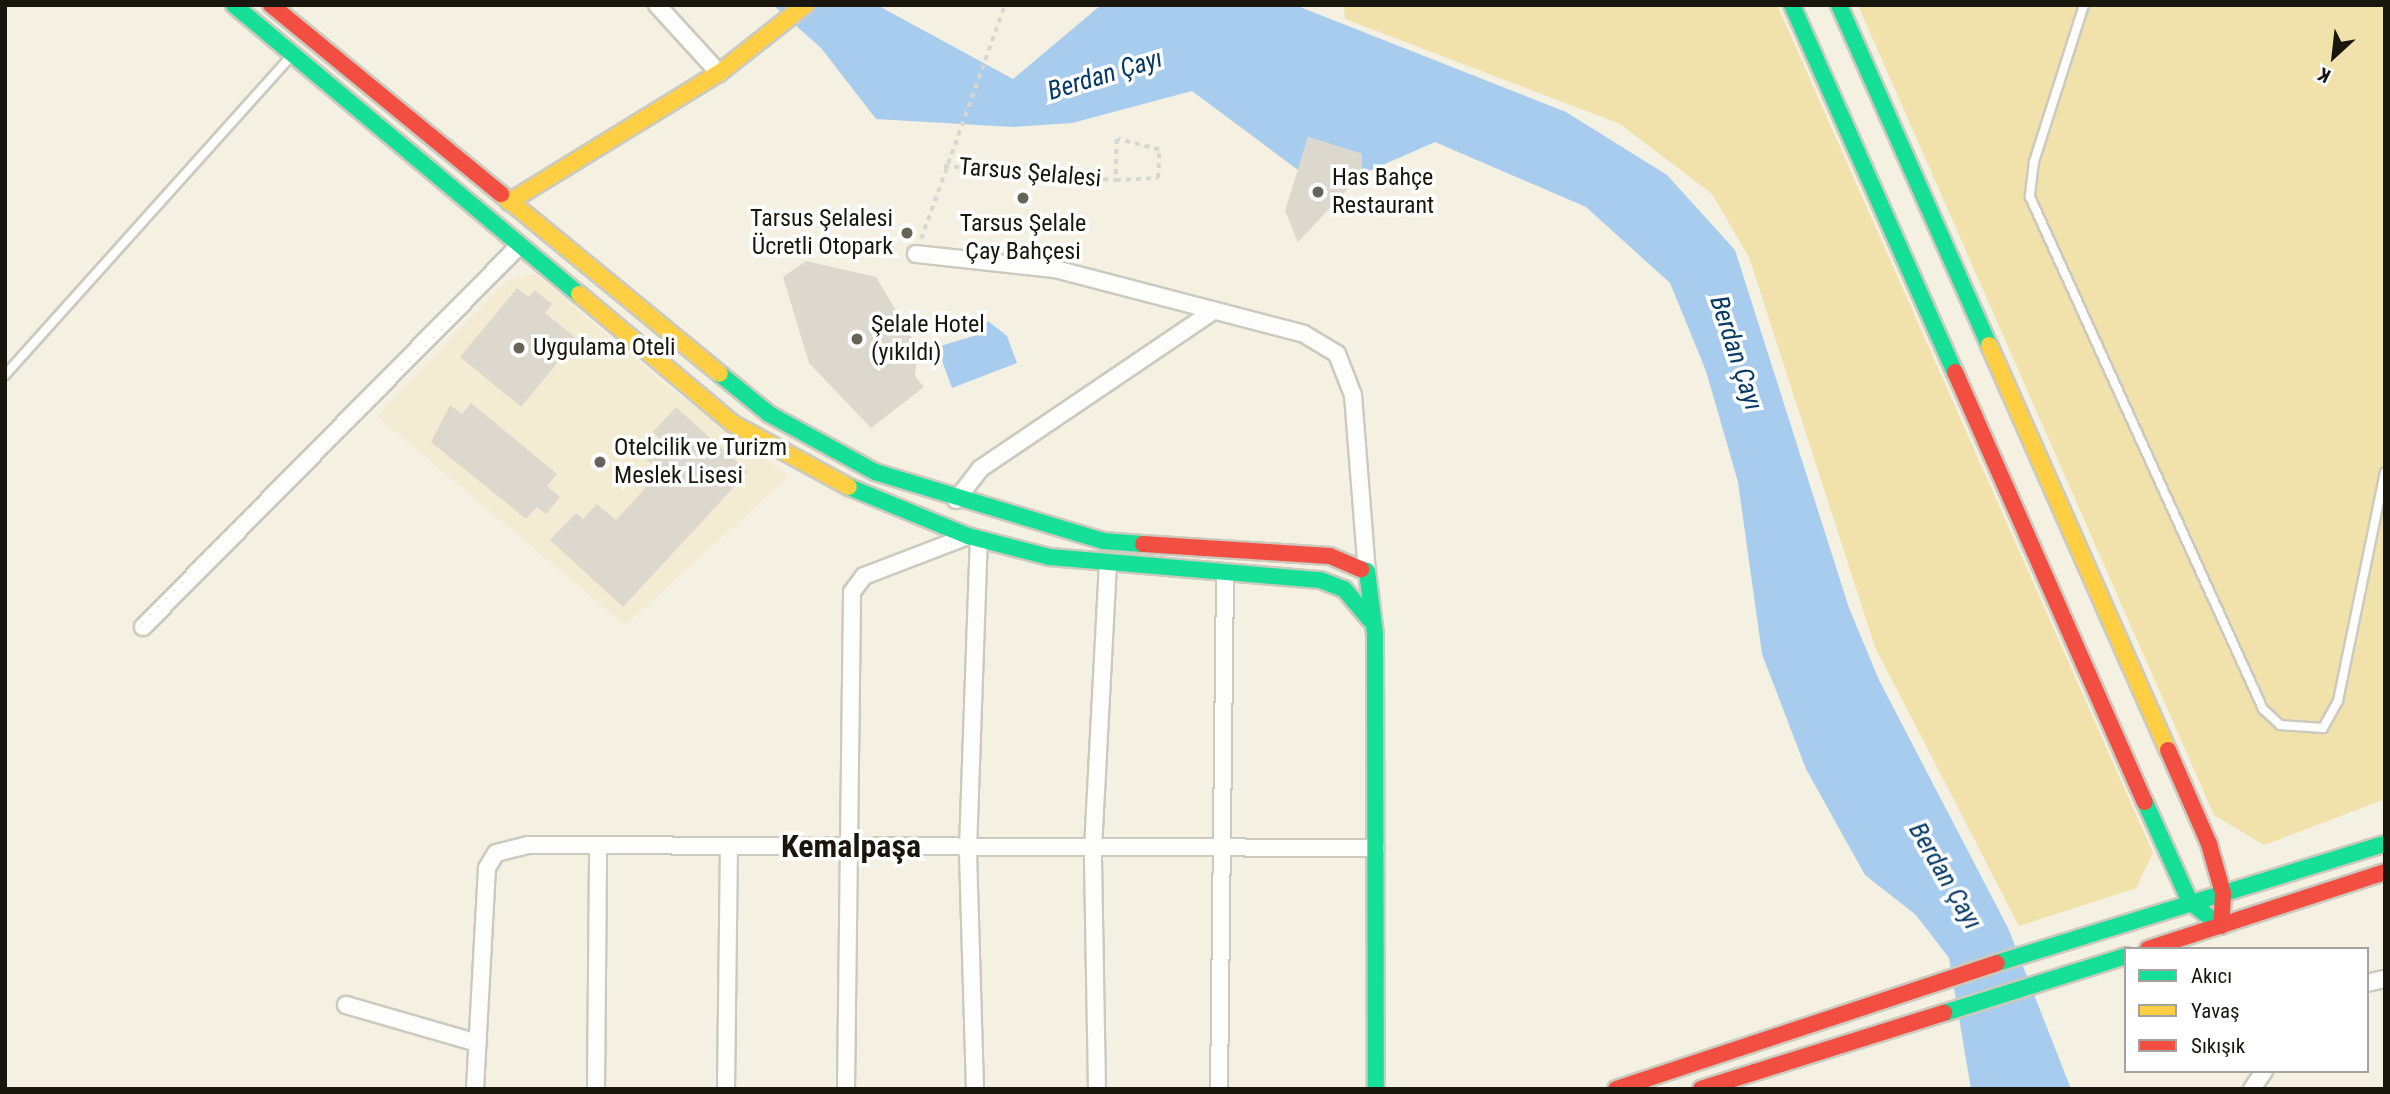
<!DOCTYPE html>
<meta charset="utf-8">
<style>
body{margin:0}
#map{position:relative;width:2390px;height:1094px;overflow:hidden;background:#f4f0e2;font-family:"Roboto Condensed",sans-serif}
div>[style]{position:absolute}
.built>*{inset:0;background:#f3ecd3}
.green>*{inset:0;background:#f1e1aa}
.water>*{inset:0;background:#a8ccee}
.building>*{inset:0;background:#dcd8cd}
.path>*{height:3.5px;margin-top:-1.75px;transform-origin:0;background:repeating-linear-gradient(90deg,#d7d6d1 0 5px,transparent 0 10px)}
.roads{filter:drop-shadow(2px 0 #cccabe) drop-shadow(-2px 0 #cccabe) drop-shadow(0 2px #cccabe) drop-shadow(0 -2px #cccabe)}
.lane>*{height:8px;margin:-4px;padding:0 4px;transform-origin:4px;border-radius:4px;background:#fdfdfb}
.street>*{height:16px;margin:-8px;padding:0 8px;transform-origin:8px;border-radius:8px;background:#fdfdfb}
.fast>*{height:16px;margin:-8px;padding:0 8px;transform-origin:8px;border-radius:8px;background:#16e098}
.slow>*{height:16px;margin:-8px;padding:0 8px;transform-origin:8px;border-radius:8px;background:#ffcf43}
.jam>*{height:16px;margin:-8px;padding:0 8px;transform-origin:8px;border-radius:8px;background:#f24e42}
.dots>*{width:19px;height:19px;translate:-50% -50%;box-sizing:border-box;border:4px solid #fff;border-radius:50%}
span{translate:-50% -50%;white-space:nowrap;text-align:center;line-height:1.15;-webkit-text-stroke:7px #fff;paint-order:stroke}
.street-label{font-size:24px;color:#19170d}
.poi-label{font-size:24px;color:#19170d}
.left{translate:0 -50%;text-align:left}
.right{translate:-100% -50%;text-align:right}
.water-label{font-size:26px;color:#063965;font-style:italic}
.district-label{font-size:32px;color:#19170d;font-weight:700}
.frame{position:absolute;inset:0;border:7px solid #19170d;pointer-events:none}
.legend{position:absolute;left:2124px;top:947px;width:245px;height:126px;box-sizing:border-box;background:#fff;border:2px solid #a3a29e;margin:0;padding:9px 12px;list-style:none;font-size:21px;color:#19170d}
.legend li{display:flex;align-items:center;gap:14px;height:35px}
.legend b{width:35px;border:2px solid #a3a29e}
.north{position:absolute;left:2299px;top:21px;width:70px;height:70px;-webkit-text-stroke:5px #fff;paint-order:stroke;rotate:207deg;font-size:19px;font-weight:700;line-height:28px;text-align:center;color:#19170d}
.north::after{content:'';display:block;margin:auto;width:24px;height:32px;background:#19170d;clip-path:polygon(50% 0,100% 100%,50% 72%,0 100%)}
</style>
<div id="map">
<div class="built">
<div style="clip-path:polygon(535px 274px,672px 390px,789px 476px,625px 625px,377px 416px,506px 281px)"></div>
</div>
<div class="green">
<div style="clip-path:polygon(1344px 5px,1777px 5px,2153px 853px,2136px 888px,2019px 926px,1875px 647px,1749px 257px,1712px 194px,1620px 124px,1345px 19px)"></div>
<div style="clip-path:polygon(1858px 5px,2385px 5px,2385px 799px,2264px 845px,2214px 815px)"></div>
</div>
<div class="water">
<div style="clip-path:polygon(773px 5px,877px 5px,1013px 79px,1101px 5px,1295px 5px,1566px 112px,1667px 175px,1735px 250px,1849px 608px,1879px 680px,2008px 928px,2071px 1089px,1971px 1089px,1949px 958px,1916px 915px,1865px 875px,1806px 769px,1762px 654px,1738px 482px,1706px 371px,1670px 283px,1586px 207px,1435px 142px,1362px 174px,1362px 154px,1308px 137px,1298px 170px,1192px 91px,1072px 123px,1013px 127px,876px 119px,821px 48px)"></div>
<div style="clip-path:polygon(988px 321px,1007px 336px,1017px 363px,952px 388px,937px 347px,977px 335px)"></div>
</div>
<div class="building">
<div style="clip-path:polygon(1308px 137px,1362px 154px,1362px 174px,1298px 242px,1285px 211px)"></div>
<div style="clip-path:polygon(806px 261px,876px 277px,918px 348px,915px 376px,924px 387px,871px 428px,809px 363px,783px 277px)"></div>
<div style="clip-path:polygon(517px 288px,529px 297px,534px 290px,552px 304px,545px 313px,577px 339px,521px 407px,460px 357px)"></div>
<div style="clip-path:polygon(471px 403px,557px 474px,547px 486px,560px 497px,546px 514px,537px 507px,526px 519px,431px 442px,450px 405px,462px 414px)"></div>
<div style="clip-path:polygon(676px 407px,748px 472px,623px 607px,550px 540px,576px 513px,583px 519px,597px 504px,616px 520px,660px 472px,644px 457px,660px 439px,653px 432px)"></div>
</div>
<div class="path">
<div style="left:944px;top:166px;width:173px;rotate:4.7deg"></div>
<div style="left:1116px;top:180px;width:42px;rotate:-2.7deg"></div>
<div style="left:1158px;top:178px;width:28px;rotate:-88deg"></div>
<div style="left:1159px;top:150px;width:43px;rotate:-165.3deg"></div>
<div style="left:1117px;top:139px;width:41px;rotate:91.4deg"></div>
<div style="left:921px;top:239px;width:249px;rotate:-70.3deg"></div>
</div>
<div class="roads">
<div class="lane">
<div style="left:2084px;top:5px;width:165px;rotate:107.7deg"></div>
<div style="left:2034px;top:162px;width:35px;rotate:97deg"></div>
<div style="left:2030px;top:197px;width:563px;rotate:65.53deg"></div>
<div style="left:2263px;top:709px;width:23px;rotate:43deg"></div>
<div style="left:2280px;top:725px;width:43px;rotate:4deg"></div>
<div style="left:2323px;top:728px;width:31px;rotate:-61deg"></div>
<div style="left:2338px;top:701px;width:233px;rotate:-78.4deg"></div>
<div style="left:5px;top:375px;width:430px;rotate:-48.1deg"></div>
</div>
<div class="street">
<div style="left:657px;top:5px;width:92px;rotate:47.6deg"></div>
<div style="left:916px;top:254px;width:140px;rotate:6.2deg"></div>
<div style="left:1055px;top:269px;width:257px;rotate:14.6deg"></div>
<div style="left:1304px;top:334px;width:39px;rotate:31deg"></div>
<div style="left:1337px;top:354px;width:44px;rotate:68.7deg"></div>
<div style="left:1353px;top:395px;width:177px;rotate:85.5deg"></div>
<div style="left:956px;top:500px;width:39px;rotate:-52deg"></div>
<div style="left:980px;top:469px;width:282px;rotate:-34.1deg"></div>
<div style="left:143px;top:627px;width:534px;rotate:-45.38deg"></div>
<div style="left:2367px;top:983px;width:18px;rotate:-13deg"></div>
<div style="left:346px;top:1005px;width:137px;rotate:16.1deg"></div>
<div style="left:475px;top:1089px;width:221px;rotate:-86.9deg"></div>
<div style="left:487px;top:868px;width:17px;rotate:-59deg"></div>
<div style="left:496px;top:853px;width:33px;rotate:-14deg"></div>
<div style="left:528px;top:845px;width:848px;rotate:0.2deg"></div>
<div style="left:596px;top:1089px;width:243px;rotate:-89.5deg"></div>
<div style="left:726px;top:1089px;width:241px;rotate:-89.3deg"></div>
<div style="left:846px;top:1089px;width:497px;rotate:-89.3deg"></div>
<div style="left:852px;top:592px;width:20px;rotate:-53deg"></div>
<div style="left:864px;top:576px;width:111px;rotate:-21deg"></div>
<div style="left:975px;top:1089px;width:240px;rotate:-91.7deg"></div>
<div style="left:968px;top:849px;width:310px;rotate:-88deg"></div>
<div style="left:1097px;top:1089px;width:240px;rotate:-91deg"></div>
<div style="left:1093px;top:849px;width:285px;rotate:-87deg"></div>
<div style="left:1219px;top:1089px;width:516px;rotate:-89.33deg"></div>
<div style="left:2252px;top:1089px;width:22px;rotate:-56deg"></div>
</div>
<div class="fast">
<div style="left:234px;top:5px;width:450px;rotate:40deg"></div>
<div style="left:1792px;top:5px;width:402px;rotate:66.1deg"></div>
<div style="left:1839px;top:5px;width:372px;rotate:66.2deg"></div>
<div style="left:720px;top:374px;width:63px;rotate:39.2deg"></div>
<div style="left:769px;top:414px;width:121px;rotate:28.7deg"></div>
<div style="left:875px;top:472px;width:238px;rotate:16.8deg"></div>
<div style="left:1103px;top:541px;width:40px;rotate:4.3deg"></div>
<div style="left:849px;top:487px;width:129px;rotate:22.4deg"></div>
<div style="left:968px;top:536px;width:85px;rotate:14.4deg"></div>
<div style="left:1050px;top:557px;width:271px;rotate:4.9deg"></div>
<div style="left:1320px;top:580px;width:26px;rotate:21deg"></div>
<div style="left:1344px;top:589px;width:40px;rotate:50deg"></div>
<div style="left:1361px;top:569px;width:6px;rotate:18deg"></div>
<div style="left:1367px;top:571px;width:64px;rotate:82.8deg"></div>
<div style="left:1375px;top:634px;width:455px;rotate:89.9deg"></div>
<div style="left:2145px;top:802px;width:110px;rotate:65.8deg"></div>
<div style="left:2190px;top:902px;width:39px;rotate:38deg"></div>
<div style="left:1997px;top:963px;width:406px;rotate:-17.1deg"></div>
<div style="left:1944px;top:1013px;width:191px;rotate:-17.4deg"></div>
</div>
<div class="slow">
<div style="left:501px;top:194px;width:283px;rotate:39.4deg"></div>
<div style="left:509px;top:202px;width:246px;rotate:-31.6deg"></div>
<div style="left:719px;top:73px;width:110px;rotate:-38.3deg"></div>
<div style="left:579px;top:294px;width:200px;rotate:40.1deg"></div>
<div style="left:732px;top:423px;width:133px;rotate:28.7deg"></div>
<div style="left:1989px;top:345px;width:443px;rotate:66.2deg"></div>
</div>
<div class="jam">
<div style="left:271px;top:5px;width:298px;rotate:39.4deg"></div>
<div style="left:1955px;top:372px;width:470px;rotate:66.2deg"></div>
<div style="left:1143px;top:544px;width:187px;rotate:3.7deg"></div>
<div style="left:1330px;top:556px;width:34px;rotate:23deg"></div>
<div style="left:2168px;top:750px;width:103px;rotate:66.4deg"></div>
<div style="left:2209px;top:844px;width:51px;rotate:74.1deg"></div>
<div style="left:2223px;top:893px;width:33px;rotate:93deg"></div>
<div style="left:2148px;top:949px;width:249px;rotate:-18deg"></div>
<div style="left:1616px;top:1089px;width:401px;rotate:-18.3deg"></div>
<div style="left:1701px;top:1089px;width:255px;rotate:-17.4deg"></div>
</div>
</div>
<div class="dots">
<div style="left:1318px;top:192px;background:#666358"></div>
<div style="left:1023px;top:198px;background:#666358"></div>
<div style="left:907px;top:233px;background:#666358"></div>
<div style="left:857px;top:339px;background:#666358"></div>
<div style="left:519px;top:348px;background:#666358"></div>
<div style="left:600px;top:462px;background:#666358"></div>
</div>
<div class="street-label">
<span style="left:1030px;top:173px;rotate:5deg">Tarsus Şelalesi</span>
</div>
<div class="poi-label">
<span class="left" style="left:1332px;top:192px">Has Bahçe<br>Restaurant</span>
<span class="right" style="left:893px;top:233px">Tarsus Şelalesi<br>Ücretli Otopark</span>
<span style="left:1023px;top:238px">Tarsus Şelale<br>Çay Bahçesi</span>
<span class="left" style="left:871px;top:339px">Şelale Hotel<br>(yıkıldı)</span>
<span class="left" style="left:533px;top:348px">Uygulama Oteli</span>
<span class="left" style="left:614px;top:462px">Otelcilik ve Turizm<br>Meslek Lisesi</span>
</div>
<div class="water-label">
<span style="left:1105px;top:75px;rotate:-17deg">Berdan Çayı</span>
<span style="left:1736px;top:353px;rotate:72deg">Berdan Çayı</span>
<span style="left:1945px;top:876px;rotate:60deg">Berdan Çayı</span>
</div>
<div class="district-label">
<span style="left:851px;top:846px">Kemalpaşa</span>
</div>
<div class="frame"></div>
<ul class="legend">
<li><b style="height:9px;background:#16e098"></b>Akıcı</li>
<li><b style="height:9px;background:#ffcf43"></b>Yavaş</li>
<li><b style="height:9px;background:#f24e42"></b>Sıkışık</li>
</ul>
<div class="north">K</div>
</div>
